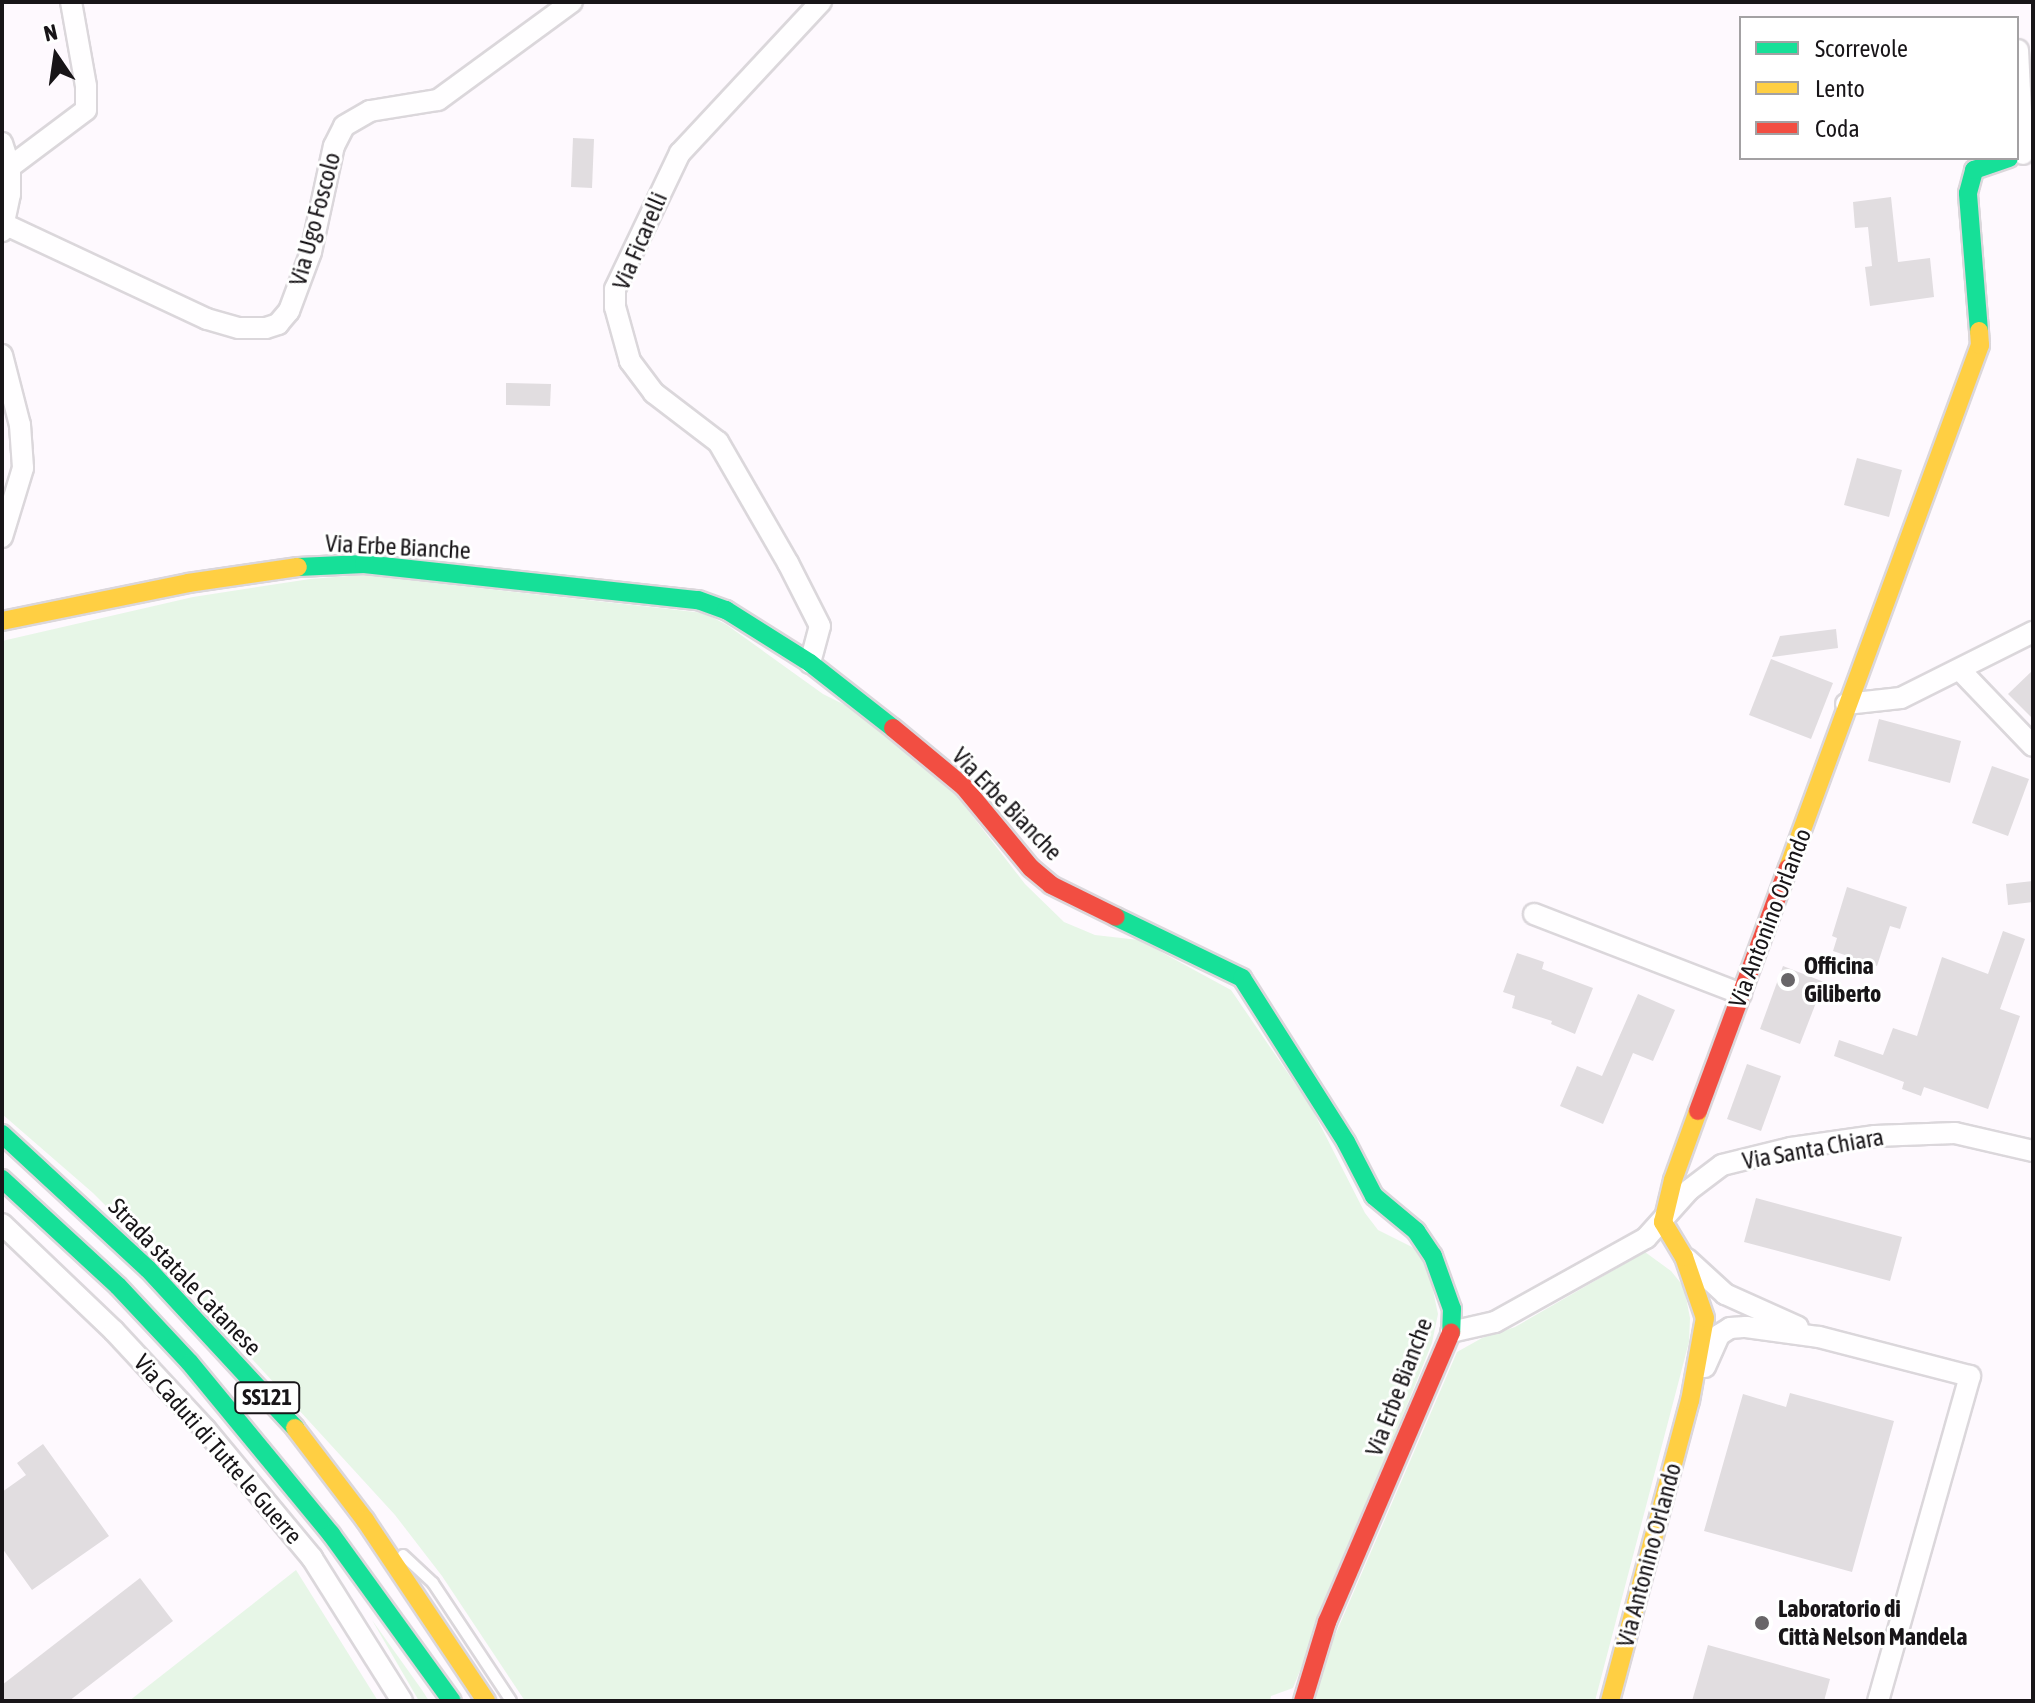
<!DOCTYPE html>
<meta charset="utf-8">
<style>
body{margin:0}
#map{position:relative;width:2035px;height:1703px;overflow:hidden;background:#fef9fe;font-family:"Asap Condensed",sans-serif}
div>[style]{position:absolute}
.green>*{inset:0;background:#e7f6e7}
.building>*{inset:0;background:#e1dde0}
.roads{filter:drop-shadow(2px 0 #dbd7db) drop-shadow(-2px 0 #dbd7db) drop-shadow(0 2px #dbd7db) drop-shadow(0 -2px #dbd7db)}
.lane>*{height:10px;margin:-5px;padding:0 5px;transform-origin:5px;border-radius:5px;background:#fffeff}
.street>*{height:20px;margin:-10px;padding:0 10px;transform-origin:10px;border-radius:10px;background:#fffeff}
.fast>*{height:18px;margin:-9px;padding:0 9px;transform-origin:9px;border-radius:9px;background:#16e098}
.slow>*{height:18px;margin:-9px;padding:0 9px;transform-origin:9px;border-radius:9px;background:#ffcf43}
.jam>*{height:18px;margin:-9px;padding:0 9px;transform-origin:9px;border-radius:9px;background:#f24e42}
.dots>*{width:22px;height:22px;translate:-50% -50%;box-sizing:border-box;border:4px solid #fff;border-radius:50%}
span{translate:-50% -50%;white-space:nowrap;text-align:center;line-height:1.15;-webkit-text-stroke:6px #fff;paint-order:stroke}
.shield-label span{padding:2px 6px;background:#fff;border:2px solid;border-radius:6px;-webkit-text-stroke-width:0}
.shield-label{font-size:22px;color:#181518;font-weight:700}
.street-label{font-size:24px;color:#181518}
.poi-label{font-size:24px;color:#181518;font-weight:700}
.left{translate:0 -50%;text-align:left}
.frame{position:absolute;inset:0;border:4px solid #181518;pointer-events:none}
.legend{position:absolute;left:1739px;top:16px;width:280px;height:144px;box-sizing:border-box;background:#fff;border:2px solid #a3a1a3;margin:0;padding:10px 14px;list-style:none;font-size:24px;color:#181518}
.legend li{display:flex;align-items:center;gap:16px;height:40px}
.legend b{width:40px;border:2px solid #a3a1a3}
.north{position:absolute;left:16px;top:16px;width:80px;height:80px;-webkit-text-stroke:6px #fff;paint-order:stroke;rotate:347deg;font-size:22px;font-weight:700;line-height:32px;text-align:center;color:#181518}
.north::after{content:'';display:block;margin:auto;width:28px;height:36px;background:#181518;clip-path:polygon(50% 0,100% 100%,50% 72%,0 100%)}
</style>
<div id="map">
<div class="green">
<div style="clip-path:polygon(362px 575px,704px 613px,727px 625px,823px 694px,853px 709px,957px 796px,1025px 884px,1064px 922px,1095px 935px,1139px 940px,1231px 990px,1311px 1107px,1365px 1213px,1378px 1230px,1416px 1249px,1430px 1276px,1438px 1314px,1432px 1343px,1293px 1688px,1271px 1696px,1270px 1701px,525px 1701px,442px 1576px,395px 1515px,177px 1277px,93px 1193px,2px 1114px,2px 641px,193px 597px,310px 579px)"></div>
<div style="clip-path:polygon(1645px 1252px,1671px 1271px,1684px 1287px,1690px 1318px,1689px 1342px,1595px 1701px,1314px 1701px,1330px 1647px,1457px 1352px,1482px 1338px,1515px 1327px)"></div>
<div style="clip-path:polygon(296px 1570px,378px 1701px,129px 1701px)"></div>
<div style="clip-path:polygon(372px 1620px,422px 1690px,429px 1701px,419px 1701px)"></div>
</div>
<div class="building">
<div style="clip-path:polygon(573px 138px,594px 139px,592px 188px,571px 187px)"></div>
<div style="clip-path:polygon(1891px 197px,1898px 262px,1930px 258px,1934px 297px,1870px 306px,1865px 267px,1872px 266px,1868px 227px,1855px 228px,1853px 202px)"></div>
<div style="clip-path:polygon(506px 383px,551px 384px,550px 406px,506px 405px)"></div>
<div style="clip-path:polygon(1857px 458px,1902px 470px,1889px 517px,1844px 505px)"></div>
<div style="clip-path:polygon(1836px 629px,1838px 648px,1772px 657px,1780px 636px)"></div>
<div style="clip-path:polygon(1771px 659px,1833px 683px,1811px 739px,1749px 715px)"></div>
<div style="clip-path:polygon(2033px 670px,2033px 719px,2008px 694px)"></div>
<div style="clip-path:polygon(1879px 719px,1961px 741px,1950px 783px,1868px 761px)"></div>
<div style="clip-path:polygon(1992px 766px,2029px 779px,2008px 836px,1972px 823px)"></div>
<div style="clip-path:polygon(2033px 881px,2033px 902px,2008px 905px,2006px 884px)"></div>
<div style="clip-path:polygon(1847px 887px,1907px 907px,1900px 929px,1890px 926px,1877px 966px,1833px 951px,1837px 938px,1832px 936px)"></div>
<div style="clip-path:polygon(2003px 931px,2025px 939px,2000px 1009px,2020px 1016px,1988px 1109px,1924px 1087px,1921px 1096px,1902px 1089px,1904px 1082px,1834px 1056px,1839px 1040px,1883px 1055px,1893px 1028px,1917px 1036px,1942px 957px,1988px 974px)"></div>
<div style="clip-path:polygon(1517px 953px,1544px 962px,1542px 969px,1593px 988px,1575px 1034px,1551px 1024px,1552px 1021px,1512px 1008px,1515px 996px,1503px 992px)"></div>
<div style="clip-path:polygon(1783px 966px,1824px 982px,1800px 1044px,1760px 1029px)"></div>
<div style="clip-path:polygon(1638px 994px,1675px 1010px,1653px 1061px,1633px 1053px,1603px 1124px,1560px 1106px,1577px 1066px,1602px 1076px)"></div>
<div style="clip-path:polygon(1747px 1064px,1781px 1076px,1761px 1131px,1727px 1119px)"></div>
<div style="clip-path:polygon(1756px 1198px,1902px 1237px,1890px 1281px,1744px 1242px)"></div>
<div style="clip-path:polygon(1790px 1393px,1894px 1421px,1852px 1572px,1704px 1531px,1743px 1394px,1786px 1407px)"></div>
<div style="clip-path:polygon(43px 1444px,109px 1536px,32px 1590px,2px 1548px,2px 1492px,26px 1475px,17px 1463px)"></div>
<div style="clip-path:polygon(140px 1578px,173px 1621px,69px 1701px,2px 1701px,2px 1685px)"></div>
<div style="clip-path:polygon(1708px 1645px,1830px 1679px,1824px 1701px,1692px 1701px)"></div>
</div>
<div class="roads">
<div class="lane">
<div style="left:403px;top:1555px;width:41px;rotate:43deg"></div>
<div style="left:433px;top:1583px;width:141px;rotate:56.5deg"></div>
</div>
<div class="street">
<div style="left:2018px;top:50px;width:104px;rotate:87.2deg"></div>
<div style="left:2px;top:143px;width:25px;rotate:72deg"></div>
<div style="left:10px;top:167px;width:27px;rotate:90deg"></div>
<div style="left:10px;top:194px;width:38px;rotate:102deg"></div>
<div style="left:10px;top:167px;width:95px;rotate:-36.9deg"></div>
<div style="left:86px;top:110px;width:24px;rotate:-90deg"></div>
<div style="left:86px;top:86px;width:85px;rotate:-100.1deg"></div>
<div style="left:4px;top:224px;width:224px;rotate:25.1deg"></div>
<div style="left:207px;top:319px;width:33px;rotate:16deg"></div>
<div style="left:239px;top:328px;width:27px"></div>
<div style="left:266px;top:328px;width:13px;rotate:-18deg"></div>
<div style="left:278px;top:324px;width:17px;rotate:-50deg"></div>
<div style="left:289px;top:311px;width:63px;rotate:-69.6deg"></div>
<div style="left:311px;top:252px;width:108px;rotate:-77.8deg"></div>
<div style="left:334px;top:146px;width:22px;rotate:-63deg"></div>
<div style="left:344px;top:126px;width:30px;rotate:-30deg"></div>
<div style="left:370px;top:111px;width:69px;rotate:-9.2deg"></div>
<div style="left:438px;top:100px;width:166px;rotate:-36.2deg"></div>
<div style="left:2px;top:355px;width:72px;rotate:75.6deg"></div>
<div style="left:20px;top:425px;width:43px;rotate:86deg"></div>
<div style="left:23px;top:468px;width:72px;rotate:106.9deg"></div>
<div style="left:810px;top:663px;width:38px;rotate:-75deg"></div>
<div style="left:820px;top:626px;width:71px;rotate:-116.9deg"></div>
<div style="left:788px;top:563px;width:140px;rotate:-120deg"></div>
<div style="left:718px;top:442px;width:81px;rotate:-142.6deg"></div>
<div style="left:654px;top:393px;width:40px;rotate:-127deg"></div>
<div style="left:630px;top:361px;width:56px;rotate:-105.5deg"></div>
<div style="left:615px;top:307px;width:18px;rotate:-90deg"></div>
<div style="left:615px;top:289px;width:151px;rotate:-64.5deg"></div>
<div style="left:680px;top:153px;width:207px;rotate:-47deg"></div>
<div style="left:1960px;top:670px;width:105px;rotate:46.2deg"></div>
<div style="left:1846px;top:704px;width:55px;rotate:-6.2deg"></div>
<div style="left:1901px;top:698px;width:148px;rotate:-26.6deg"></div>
<div style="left:1534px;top:914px;width:222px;rotate:21.1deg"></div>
<div style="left:2px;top:1224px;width:155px;rotate:43.7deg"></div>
<div style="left:114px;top:1331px;width:134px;rotate:47.1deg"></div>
<div style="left:205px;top:1429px;width:168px;rotate:50.3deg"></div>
<div style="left:312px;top:1558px;width:169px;rotate:57.8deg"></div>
<div style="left:1687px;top:1259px;width:52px;rotate:42.6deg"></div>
<div style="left:1725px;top:1294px;width:80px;rotate:24.3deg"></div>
<div style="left:1451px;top:1332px;width:45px;rotate:-12.8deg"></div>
<div style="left:1495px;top:1322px;width:173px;rotate:-29.1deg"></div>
<div style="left:1646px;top:1238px;width:64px;rotate:-48.1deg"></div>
<div style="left:1689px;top:1190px;width:41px;rotate:-37.1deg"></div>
<div style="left:1722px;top:1165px;width:71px;rotate:-13.8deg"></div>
<div style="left:1791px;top:1148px;width:85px;rotate:-8.1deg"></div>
<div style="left:1875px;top:1136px;width:80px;rotate:-2.1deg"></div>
<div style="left:1955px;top:1133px;width:80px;rotate:13deg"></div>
<div style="left:1705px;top:1367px;width:35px;rotate:-66deg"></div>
<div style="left:1719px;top:1335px;width:13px;rotate:-32deg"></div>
<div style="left:1730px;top:1328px;width:16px;rotate:-4deg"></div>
<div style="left:1746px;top:1327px;width:74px;rotate:7.8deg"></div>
<div style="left:1819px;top:1337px;width:156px;rotate:14.5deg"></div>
<div style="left:1970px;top:1376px;width:338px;rotate:105.8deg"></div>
</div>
<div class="fast">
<div style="left:1979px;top:331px;width:138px;rotate:-94.6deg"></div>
<div style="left:1968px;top:193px;width:24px;rotate:-75deg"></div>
<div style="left:1974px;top:170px;width:37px;rotate:-19deg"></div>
<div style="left:298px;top:567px;width:66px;rotate:-2.6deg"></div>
<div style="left:364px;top:564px;width:336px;rotate:6.2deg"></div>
<div style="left:698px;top:600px;width:30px;rotate:20deg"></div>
<div style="left:726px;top:610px;width:99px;rotate:32.2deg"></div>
<div style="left:810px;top:663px;width:105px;rotate:38.1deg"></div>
<div style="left:1116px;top:917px;width:140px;rotate:25.8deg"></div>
<div style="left:1242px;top:978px;width:194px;rotate:57.6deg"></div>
<div style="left:1346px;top:1142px;width:61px;rotate:62.6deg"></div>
<div style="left:1374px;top:1196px;width:55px;rotate:39.8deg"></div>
<div style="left:1416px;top:1231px;width:30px;rotate:56deg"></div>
<div style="left:1433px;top:1256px;width:56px;rotate:70.3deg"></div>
<div style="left:1452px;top:1309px;width:23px;rotate:92deg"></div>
<div style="left:2px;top:1134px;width:199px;rotate:42.8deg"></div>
<div style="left:148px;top:1269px;width:217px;rotate:47.2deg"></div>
<div style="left:2px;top:1179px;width:158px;rotate:42.7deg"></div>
<div style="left:118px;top:1286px;width:105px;rotate:46.9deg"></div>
<div style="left:190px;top:1363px;width:222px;rotate:50.5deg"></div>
<div style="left:331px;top:1534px;width:206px;rotate:54.1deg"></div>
</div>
<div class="slow">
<div style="left:2px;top:621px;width:190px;rotate:-11.5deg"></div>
<div style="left:188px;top:583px;width:111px;rotate:-8.3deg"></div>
<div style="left:1788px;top:868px;width:557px;rotate:-69.84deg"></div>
<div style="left:1980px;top:345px;width:14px;rotate:-94deg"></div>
<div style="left:295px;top:1428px;width:116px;rotate:52.7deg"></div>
<div style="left:365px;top:1520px;width:218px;rotate:56.2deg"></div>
<div style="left:1610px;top:1701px;width:310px;rotate:-75.1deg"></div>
<div style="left:1690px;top:1401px;width:84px;rotate:-79.8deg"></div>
<div style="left:1705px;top:1318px;width:65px;rotate:-109deg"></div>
<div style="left:1684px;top:1257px;width:41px;rotate:-121deg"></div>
<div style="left:1663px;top:1222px;width:43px;rotate:-76.6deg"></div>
<div style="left:1673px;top:1180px;width:73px;rotate:-70.1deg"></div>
</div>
<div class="jam">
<div style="left:893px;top:728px;width:92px;rotate:39.7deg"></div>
<div style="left:964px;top:787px;width:105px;rotate:50.4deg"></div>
<div style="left:1031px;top:868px;width:26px;rotate:40deg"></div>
<div style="left:1051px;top:885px;width:72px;rotate:26.2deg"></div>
<div style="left:1698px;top:1111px;width:259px;rotate:-69.7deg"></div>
<div style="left:1303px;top:1701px;width:83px;rotate:-73.1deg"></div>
<div style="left:1327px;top:1622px;width:315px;rotate:-66.8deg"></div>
</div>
</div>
<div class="dots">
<div style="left:1788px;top:980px;background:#686568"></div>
<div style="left:1762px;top:1623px;background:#686568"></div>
</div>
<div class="shield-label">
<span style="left:267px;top:1398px">SS121</span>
</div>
<div class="street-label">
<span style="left:315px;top:219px;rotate:-75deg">Via Ugo Foscolo</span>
<span style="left:640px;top:241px;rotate:-67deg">Via Ficarelli</span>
<span style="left:398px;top:547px;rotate:3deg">Via Erbe Bianche</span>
<span style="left:1007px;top:804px;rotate:46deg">Via Erbe Bianche</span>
<span style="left:1770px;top:918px;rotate:-69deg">Via Antonino Orlando</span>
<span style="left:1813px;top:1149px;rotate:-10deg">Via Santa Chiara</span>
<span style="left:185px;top:1277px;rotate:46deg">Strada statale Catanese</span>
<span style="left:1399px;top:1387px;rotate:-69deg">Via Erbe Bianche</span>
<span style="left:218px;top:1449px;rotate:49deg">Via Caduti di Tutte le Guerre</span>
<span style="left:1649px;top:1555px;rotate:-75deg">Via Antonino Orlando</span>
</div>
<div class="poi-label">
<span class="left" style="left:1804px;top:980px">Officina<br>Giliberto</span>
<span class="left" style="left:1778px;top:1623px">Laboratorio di<br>Città Nelson Mandela</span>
</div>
<div class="frame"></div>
<ul class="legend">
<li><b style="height:10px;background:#16e098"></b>Scorrevole</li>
<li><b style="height:10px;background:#ffcf43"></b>Lento</li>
<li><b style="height:10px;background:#f24e42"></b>Coda</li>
</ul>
<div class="north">N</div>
</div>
